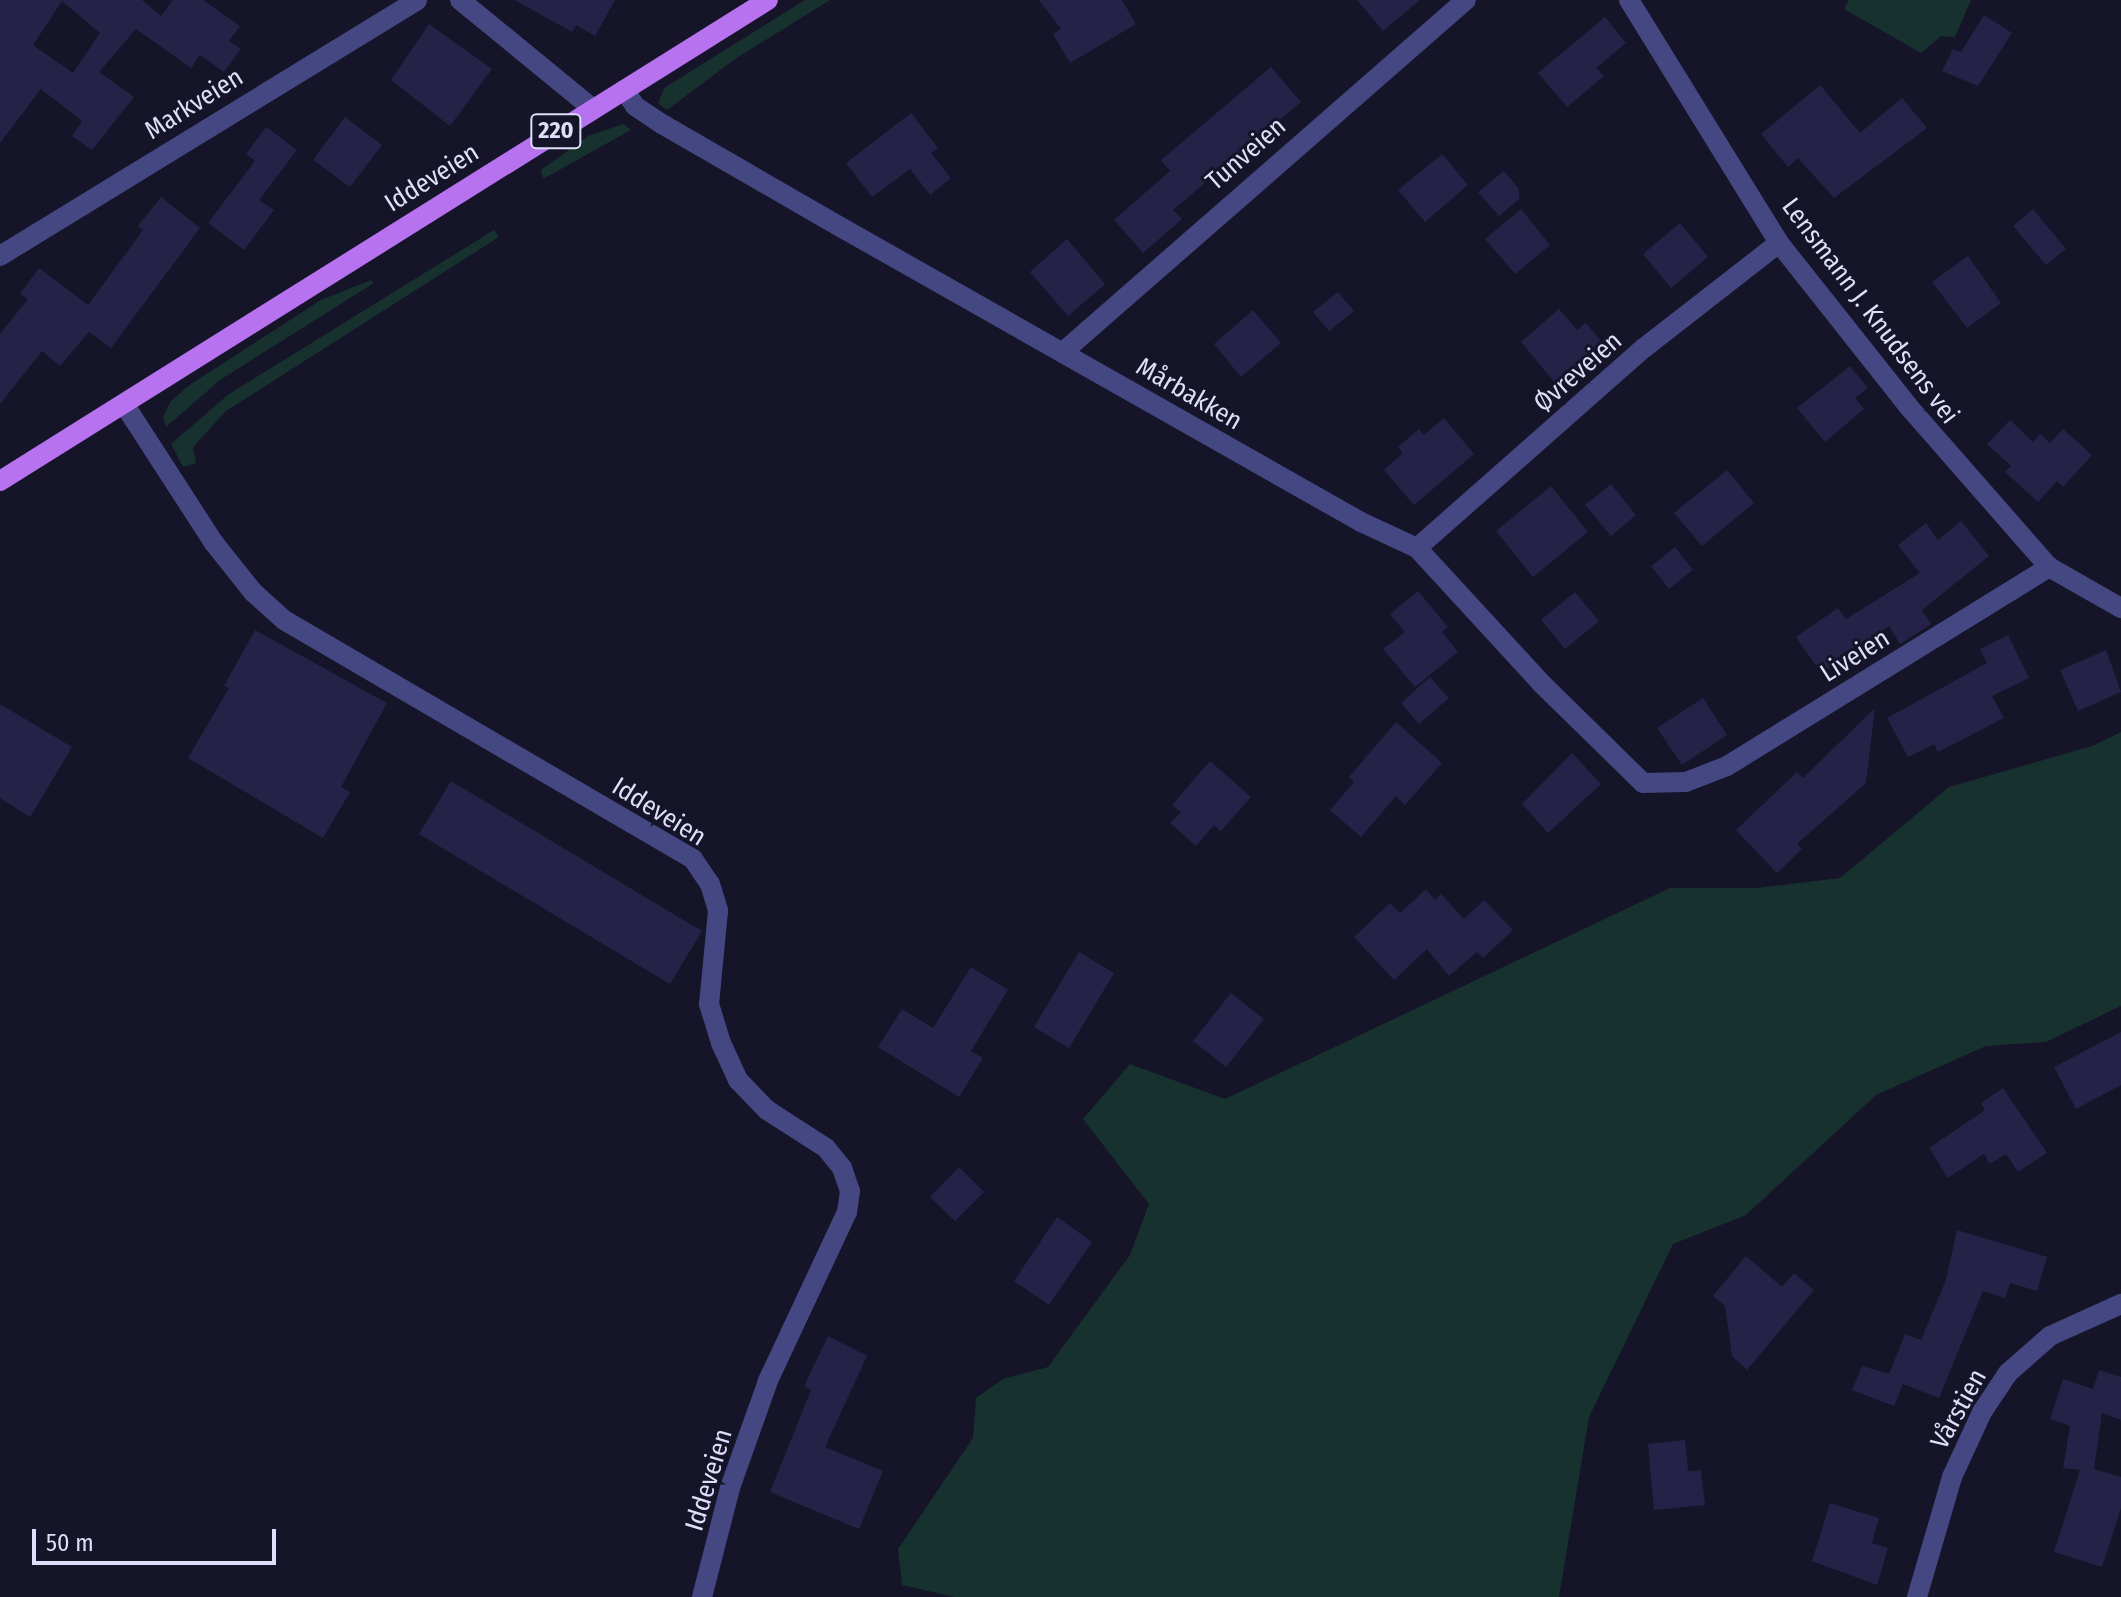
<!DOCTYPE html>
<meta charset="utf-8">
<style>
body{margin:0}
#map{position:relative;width:2121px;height:1597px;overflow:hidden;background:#151428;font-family:"Fira Sans Condensed",sans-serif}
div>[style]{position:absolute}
.green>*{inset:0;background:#17312e}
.building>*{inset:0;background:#262247}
.minor>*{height:20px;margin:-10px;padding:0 10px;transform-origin:10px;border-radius:10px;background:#444782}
.major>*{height:20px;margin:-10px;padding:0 10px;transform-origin:10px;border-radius:10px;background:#b672ef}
span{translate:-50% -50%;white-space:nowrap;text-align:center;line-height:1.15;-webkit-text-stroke:6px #151428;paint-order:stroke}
.shield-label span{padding:2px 6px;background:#151428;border:2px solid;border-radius:6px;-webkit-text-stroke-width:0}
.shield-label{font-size:24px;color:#dfdefb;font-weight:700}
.street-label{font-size:26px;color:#dfdefb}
.scale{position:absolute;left:32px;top:1529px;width:244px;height:36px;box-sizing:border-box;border:4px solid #dfdefb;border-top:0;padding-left:10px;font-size:24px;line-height:28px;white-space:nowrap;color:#dfdefb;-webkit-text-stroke:6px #151428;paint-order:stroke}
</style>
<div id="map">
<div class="green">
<div style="clip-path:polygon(805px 0,830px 0,735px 59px,667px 110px,658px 103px,664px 88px)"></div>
<div style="clip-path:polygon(1849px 0,1971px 0,1955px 37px,1941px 36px,1921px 53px,1844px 9px)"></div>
<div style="clip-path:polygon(623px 124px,631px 130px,543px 179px,541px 170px,588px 136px)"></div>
<div style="clip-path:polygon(494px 230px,499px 237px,226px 411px,193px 447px,196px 463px,183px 467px,171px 444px,229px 394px)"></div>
<div style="clip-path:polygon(371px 280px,374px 283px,220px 380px,166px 427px,163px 418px,170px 402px,188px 386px,321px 300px)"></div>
<div style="clip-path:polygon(2121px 732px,2121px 1006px,2046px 1042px,1986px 1046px,1876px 1095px,1746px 1215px,1673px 1244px,1589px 1417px,1559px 1597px,954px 1597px,902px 1585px,898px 1549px,973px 1438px,976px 1398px,1003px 1379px,1048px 1367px,1130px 1255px,1149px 1204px,1083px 1119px,1130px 1064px,1225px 1099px,1670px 888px,1757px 888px,1840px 878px,1949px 787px,2092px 746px)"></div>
</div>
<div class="building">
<div style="clip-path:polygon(evenodd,0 0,142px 0,161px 16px,173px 0,203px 0,240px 26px,229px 41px,241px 49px,224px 72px,200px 55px,191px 68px,136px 29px,99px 72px,134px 97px,92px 150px,72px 136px,82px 121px,41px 89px,0 143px,0 0,62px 1px,100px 33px,73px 73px,33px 45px,62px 1px)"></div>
<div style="clip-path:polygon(515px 0,615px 0,595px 36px,576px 25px,572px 32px)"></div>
<div style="clip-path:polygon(1039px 0,1122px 0,1136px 24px,1070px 63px,1053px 34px,1061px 29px)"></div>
<div style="clip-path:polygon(1357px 0,1420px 0,1383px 31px)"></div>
<div style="clip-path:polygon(1984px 15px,2012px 33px,1978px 86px,1942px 71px,1953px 49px,1961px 52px)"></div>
<div style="clip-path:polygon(1605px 17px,1626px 43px,1596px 68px,1604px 76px,1567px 107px,1538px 73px)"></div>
<div style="clip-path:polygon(429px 24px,492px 69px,450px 126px,391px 80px)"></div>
<div style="clip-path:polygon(1271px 67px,1301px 102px,1173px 210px,1182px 219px,1143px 253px,1114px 220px,1170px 171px,1161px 160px)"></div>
<div style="clip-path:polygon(1820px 85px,1860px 133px,1902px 98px,1927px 128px,1834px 198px,1798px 158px,1788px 167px,1761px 134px)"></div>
<div style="clip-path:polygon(911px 113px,938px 148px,931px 153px,951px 178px,930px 195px,910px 169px,872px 197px,846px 163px)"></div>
<div style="clip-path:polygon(345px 117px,382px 145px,350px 187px,313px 160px)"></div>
<div style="clip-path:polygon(266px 127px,297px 150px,259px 200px,274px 210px,244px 250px,208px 223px,255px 161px,246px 154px)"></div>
<div style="clip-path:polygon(1442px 154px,1468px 185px,1425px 222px,1398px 190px)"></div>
<div style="clip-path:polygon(1504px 171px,1519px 189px,1519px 199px,1499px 216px,1478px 192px)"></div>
<div style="clip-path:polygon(161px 197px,200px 228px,111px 348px,89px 332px,60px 366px,42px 351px,0 404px,0 334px,28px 299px,20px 294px,39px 268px,88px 305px,143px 230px,138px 226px)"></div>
<div style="clip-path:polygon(1521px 209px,1550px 245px,1515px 274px,1485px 239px)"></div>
<div style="clip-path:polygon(2033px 209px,2066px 249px,2046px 265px,2013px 226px)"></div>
<div style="clip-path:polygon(1680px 223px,1708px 257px,1671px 288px,1643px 254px)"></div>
<div style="clip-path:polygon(1067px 239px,1105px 284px,1068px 316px,1030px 272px)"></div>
<div style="clip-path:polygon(1968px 256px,2001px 303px,1967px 328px,1932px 282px)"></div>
<div style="clip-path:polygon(1338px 292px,1354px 311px,1329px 331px,1313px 312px)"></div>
<div style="clip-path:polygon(1559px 309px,1577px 330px,1586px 323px,1603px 344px,1556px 384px,1521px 342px)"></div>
<div style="clip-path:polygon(1253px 310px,1281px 343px,1241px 377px,1214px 344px)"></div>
<div style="clip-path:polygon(1850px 366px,1868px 388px,1855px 398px,1864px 409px,1825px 442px,1797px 408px)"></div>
<div style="clip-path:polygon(1444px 418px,1474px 454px,1414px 505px,1384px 470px,1403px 453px,1398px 447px,1419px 429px,1424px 435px)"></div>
<div style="clip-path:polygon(2010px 420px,2033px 442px,2040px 434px,2050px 443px,2063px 429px,2092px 455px,2063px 487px,2057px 481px,2038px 502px,2005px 472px,2011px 466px,1987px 444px)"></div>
<div style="clip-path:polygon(1727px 470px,1754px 503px,1702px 546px,1674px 513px)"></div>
<div style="clip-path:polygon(1611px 484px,1636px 515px,1611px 536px,1585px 505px)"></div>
<div style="clip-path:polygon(1551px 486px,1588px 532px,1533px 577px,1496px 531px)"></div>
<div style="clip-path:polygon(1961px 521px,1989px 556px,1922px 610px,1931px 624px,1900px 644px,1889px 626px,1821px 673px,1796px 637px,1838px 608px,1846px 619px,1920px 573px,1898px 545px,1926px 523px,1938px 540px)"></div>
<div style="clip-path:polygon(1675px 547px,1693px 570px,1669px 589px,1651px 566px)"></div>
<div style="clip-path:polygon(1418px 591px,1448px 627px,1442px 632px,1458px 652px,1415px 687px,1383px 649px,1405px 632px,1390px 614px)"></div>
<div style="clip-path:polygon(1575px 592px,1599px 621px,1565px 649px,1541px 620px)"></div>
<div style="clip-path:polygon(255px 630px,387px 703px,341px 787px,350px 792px,323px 838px,188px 758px,229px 688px,224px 686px)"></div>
<div style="clip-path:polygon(2008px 635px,2029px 678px,1992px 696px,2004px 718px,1938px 752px,1934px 744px,1908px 757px,1887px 718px,1987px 663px,1980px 649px)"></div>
<div style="clip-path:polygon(2106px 650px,2121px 692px,2078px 711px,2060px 670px)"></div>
<div style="clip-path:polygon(1430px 677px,1449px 698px,1419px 724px,1401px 703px)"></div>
<div style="clip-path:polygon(1703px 698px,1727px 735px,1682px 765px,1657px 728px)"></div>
<div style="clip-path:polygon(0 704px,72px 747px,30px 817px,0 798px)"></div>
<div style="clip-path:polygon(1875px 708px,1866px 783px,1797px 844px,1802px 849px,1777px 873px,1736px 830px,1797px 772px,1803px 778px)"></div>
<div style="clip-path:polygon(1396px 722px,1442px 763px,1405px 805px,1396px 796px,1361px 837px,1330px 810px,1354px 782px,1349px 777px)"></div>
<div style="clip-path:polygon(1572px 753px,1601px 784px,1548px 833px,1522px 804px)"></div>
<div style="clip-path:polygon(1210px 761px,1251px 797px,1221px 831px,1214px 825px,1196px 846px,1170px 823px,1181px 812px,1172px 805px)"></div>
<div style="clip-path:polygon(451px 781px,702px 931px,670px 984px,419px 834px)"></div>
<div style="clip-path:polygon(1426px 889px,1435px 900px,1441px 894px,1464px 919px,1484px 900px,1513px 930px,1483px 958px,1477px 952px,1449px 976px,1427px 949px,1394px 980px,1354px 937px,1390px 903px,1400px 913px)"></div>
<div style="clip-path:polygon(1079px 952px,1114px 973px,1069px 1048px,1034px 1027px)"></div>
<div style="clip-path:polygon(971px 967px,1008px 990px,971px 1051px,983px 1058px,959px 1097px,878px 1047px,902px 1009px,933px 1028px)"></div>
<div style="clip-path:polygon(1231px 993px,1264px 1019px,1226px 1067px,1193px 1041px)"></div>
<div style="clip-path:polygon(2121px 1032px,2121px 1085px,2076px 1109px,2054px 1067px)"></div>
<div style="clip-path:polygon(2003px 1088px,2047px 1153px,2018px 1172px,2006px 1154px,1990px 1164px,1984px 1154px,1948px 1178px,1929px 1148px,1985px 1110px,1981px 1103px)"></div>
<div style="clip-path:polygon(959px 1167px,984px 1192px,955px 1221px,930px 1197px)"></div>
<div style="clip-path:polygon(1057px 1217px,1092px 1242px,1049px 1305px,1014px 1281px)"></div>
<div style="clip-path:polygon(1957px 1230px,2047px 1257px,2037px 1291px,2010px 1283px,2005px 1298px,1983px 1291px,1939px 1398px,1903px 1384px,1894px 1406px,1852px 1390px,1862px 1366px,1889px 1374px,1905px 1334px,1921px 1340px,1946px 1280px)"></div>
<div style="clip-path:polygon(1746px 1256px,1782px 1287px,1794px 1273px,1814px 1290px,1747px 1370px,1732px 1356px,1725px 1306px,1713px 1296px)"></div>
<div style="clip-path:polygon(828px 1336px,867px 1356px,825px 1447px,883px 1471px,859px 1529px,770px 1492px,811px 1390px,804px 1386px)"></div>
<div style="clip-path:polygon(2099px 1370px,2121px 1377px,2121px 1420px,2102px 1413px,2094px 1469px,2121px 1477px,2121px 1508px,2102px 1567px,2054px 1552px,2080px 1470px,2063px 1468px,2070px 1426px,2050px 1419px,2063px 1379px,2093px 1389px)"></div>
<div style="clip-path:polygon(1685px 1440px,1688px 1471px,1701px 1470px,1705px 1505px,1654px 1510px,1648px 1444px)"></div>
<div style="clip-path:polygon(1830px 1503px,1879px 1518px,1872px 1543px,1888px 1548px,1877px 1585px,1812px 1561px)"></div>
</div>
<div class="minor">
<div style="left:460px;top:0;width:172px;rotate:39.3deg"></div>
<div style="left:1629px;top:0;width:286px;rotate:58.3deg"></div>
<div style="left:1779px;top:243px;width:208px;rotate:51.6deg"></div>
<div style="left:1908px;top:406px;width:214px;rotate:48.8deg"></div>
<div style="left:2049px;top:567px;width:83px;rotate:29.7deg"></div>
<div style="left:624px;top:90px;width:19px;rotate:55deg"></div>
<div style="left:635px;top:106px;width:32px;rotate:34deg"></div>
<div style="left:662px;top:124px;width:210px;rotate:30deg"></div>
<div style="left:844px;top:229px;width:594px;rotate:29.54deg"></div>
<div style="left:1361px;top:522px;width:62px;rotate:24.9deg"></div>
<div style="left:1417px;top:548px;width:183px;rotate:47.4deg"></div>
<div style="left:1541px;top:683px;width:143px;rotate:44.4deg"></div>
<div style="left:1643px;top:783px;width:43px;rotate:-1.3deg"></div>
<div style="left:1686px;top:782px;width:44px;rotate:-21.3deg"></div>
<div style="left:1727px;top:766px;width:379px;rotate:-31.7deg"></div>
<div style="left:0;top:256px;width:489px;rotate:-31.5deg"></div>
<div style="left:1063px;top:352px;width:535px;rotate:-41.14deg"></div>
<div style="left:124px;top:404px;width:166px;rotate:57.1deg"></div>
<div style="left:214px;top:543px;width:63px;rotate:51.5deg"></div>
<div style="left:253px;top:592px;width:42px;rotate:42.1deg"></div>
<div style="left:284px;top:620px;width:474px;rotate:30.3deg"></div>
<div style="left:693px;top:859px;width:30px;rotate:56deg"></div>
<div style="left:710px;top:884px;width:28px;rotate:73deg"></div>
<div style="left:718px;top:911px;width:93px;rotate:95.5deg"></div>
<div style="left:709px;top:1004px;width:41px;rotate:72.9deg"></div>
<div style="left:721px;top:1043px;width:41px;rotate:65.3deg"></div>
<div style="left:738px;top:1080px;width:42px;rotate:46deg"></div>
<div style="left:767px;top:1110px;width:70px;rotate:32.8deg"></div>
<div style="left:826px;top:1148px;width:26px;rotate:51deg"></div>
<div style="left:842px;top:1168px;width:24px;rotate:71deg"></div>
<div style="left:850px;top:1191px;width:21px;rotate:98deg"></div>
<div style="left:847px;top:1212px;width:187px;rotate:115.1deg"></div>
<div style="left:768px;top:1381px;width:114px;rotate:109.6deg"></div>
<div style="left:730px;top:1488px;width:113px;rotate:104.4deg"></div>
<div style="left:1417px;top:548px;width:303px;rotate:-41.4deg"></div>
<div style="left:1644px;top:348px;width:171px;rotate:-37.9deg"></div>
<div style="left:1917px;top:1597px;width:125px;rotate:-73.7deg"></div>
<div style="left:1952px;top:1477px;width:72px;rotate:-65.2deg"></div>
<div style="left:1982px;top:1412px;width:47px;rotate:-56.3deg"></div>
<div style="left:2008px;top:1373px;width:56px;rotate:-41.4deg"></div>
<div style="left:2050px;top:1336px;width:78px;rotate:-24.3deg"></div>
</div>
<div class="major">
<div style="left:0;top:481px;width:906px;rotate:-32.06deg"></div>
</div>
<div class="shield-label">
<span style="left:556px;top:131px">220</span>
</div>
<div class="street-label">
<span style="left:194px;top:104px;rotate:-32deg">Markveien</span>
<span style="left:1246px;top:154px;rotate:-41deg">Tunveien</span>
<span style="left:432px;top:178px;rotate:-32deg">Iddeveien</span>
<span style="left:1870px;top:311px;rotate:53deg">Lensmann J. Knudsens vei</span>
<span style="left:1578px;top:372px;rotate:-41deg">Øvreveien</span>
<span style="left:1189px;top:394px;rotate:30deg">Mårbakken</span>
<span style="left:1855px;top:656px;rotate:-32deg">Liveien</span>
<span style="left:659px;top:812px;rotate:32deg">Iddeveien</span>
<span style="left:1959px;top:1409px;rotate:-61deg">Vårstien</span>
<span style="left:709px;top:1480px;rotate:-73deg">Iddeveien</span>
</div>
<div class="scale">50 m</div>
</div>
